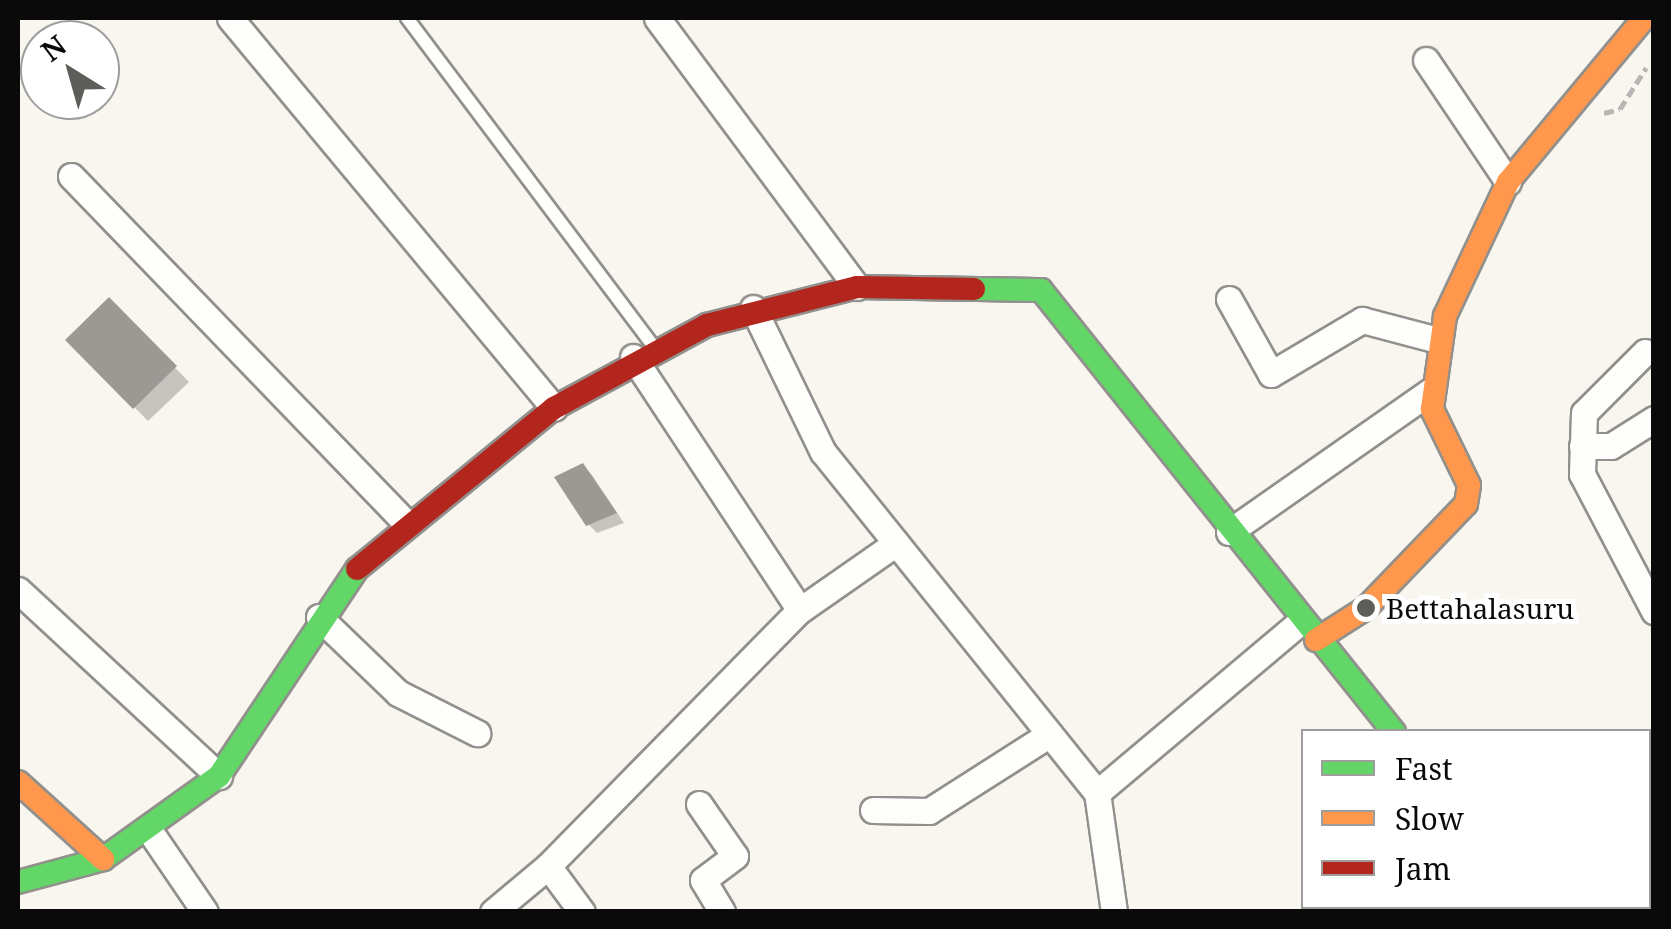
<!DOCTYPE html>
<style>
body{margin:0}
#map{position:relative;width:1671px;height:929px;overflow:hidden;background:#f8f6ee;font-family:"Noto Serif",serif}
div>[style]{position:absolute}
.shadow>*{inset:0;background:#0003}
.building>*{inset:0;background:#9b9994}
.path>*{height:5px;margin-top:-2.5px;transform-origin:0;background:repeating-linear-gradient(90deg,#b7b6b5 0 10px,transparent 0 15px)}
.roads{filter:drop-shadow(2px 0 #91908d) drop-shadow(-2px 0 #91908d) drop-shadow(0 2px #91908d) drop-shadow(0 -2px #91908d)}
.lane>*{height:12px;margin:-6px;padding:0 6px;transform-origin:6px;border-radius:6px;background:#fefefc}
.street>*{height:25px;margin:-12.5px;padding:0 12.5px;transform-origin:12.5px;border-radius:12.5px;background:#fefefc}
.fast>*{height:22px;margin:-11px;padding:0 11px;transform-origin:11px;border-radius:11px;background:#63d668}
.slow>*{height:22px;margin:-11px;padding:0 11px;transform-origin:11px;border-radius:11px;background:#ff974d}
.jam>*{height:22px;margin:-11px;padding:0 11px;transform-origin:11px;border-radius:11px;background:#b3261e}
.dots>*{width:28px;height:28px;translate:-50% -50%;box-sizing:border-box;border:5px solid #fff;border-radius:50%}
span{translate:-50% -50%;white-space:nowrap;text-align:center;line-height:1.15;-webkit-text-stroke:10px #fff;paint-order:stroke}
.poi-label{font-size:28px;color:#0a0a0a}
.left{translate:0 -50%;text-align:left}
.frame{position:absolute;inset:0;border:20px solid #0a0a0a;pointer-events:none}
.legend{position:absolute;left:1301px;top:729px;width:350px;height:180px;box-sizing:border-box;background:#fff;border:2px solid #9d9d9d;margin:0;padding:12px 18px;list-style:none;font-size:30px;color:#0a0a0a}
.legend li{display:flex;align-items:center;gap:20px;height:50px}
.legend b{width:50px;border:2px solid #9d9d9d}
.north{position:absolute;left:20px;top:20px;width:100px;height:100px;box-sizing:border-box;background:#fff;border:2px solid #9d9d9d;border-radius:50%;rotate:323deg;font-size:28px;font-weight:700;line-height:40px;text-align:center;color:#0a0a0a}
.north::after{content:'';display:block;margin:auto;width:35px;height:45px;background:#5d5d5a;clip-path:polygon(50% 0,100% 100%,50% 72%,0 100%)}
</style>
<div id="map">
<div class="shadow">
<div style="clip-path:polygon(109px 300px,189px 382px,148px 421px,68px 340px)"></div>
<div style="clip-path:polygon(582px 466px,592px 475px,624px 523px,597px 533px,588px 524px)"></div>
</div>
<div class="building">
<div style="clip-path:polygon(109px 297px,177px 366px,133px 409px,65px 340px)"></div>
<div style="clip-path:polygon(583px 463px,617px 513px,586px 526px,554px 477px)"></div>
</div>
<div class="path">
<div style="left:1604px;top:113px;width:16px;rotate:-14deg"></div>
<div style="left:1620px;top:109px;width:49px;rotate:-57.6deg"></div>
</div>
<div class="roads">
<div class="lane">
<div style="left:407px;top:18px;width:413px;rotate:53.1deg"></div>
</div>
<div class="street">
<div style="left:230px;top:18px;width:507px;rotate:50.28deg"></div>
<div style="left:657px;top:18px;width:335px;rotate:53.4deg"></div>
<div style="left:1426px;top:60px;width:147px;rotate:56.1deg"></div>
<div style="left:71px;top:176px;width:482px;rotate:46deg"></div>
<div style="left:1229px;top:299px;width:86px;rotate:60.8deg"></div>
<div style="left:1271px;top:374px;width:106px;rotate:-30.7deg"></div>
<div style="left:1362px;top:320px;width:79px;rotate:14.7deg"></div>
<div style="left:753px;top:308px;width:160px;rotate:64.1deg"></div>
<div style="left:823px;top:452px;width:437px;rotate:51.2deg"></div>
<div style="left:1645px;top:352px;width:86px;rotate:135deg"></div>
<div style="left:1584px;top:413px;width:61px;rotate:91.9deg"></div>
<div style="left:1582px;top:474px;width:155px;rotate:62.3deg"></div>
<div style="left:633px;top:357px;width:303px;rotate:56.6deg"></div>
<div style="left:800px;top:610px;width:117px;rotate:-34.9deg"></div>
<div style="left:1582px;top:446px;width:29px"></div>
<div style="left:1611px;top:446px;width:51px;rotate:-32.1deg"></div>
<div style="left:1229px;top:532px;width:246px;rotate:-35deg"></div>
<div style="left:18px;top:590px;width:274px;rotate:42.8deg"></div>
<div style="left:319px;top:617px;width:110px;rotate:43.9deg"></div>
<div style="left:398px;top:693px;width:89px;rotate:26.9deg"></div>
<div style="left:699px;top:804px;width:63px;rotate:55.3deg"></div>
<div style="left:735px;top:856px;width:40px;rotate:143deg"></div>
<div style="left:703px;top:880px;width:37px;rotate:59deg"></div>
<div style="left:873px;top:810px;width:56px;rotate:1deg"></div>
<div style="left:929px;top:811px;width:143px;rotate:-32.5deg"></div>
<div style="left:149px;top:830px;width:99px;rotate:55.7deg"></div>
<div style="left:548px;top:866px;width:359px;rotate:-45.5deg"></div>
<div style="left:493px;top:912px;width:72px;rotate:-39.9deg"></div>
<div style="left:548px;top:866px;width:57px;rotate:53.5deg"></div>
<div style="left:1114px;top:912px;width:120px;rotate:-98.1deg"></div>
<div style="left:1097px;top:793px;width:265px;rotate:-40.1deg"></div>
</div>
<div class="fast">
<div style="left:974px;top:289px;width:67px;rotate:0.9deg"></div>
<div style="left:1041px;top:290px;width:566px;rotate:51.39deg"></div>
<div style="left:18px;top:882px;width:88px;rotate:-15.1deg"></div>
<div style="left:103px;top:859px;width:143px;rotate:-35.6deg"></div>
<div style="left:219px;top:776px;width:249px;rotate:-56.3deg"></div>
<div style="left:1468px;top:912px;width:6px;rotate:-81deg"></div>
</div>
<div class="slow">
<div style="left:1316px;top:640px;width:59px;rotate:-32.6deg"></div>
<div style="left:1366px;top:608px;width:144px;rotate:-46.1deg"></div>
<div style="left:1466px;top:504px;width:19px;rotate:-81deg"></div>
<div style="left:1469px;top:485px;width:85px;rotate:-116deg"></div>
<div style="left:1432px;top:409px;width:94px;rotate:-82deg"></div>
<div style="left:1445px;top:316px;width:148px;rotate:-64.8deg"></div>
<div style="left:1508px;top:182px;width:213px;rotate:-50.3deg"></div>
<div style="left:18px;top:782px;width:115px;rotate:42.2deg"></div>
</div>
<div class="jam">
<div style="left:357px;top:569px;width:254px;rotate:-39.3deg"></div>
<div style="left:554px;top:408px;width:174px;rotate:-28.5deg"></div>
<div style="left:707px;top:325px;width:155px;rotate:-14.2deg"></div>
<div style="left:857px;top:287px;width:117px;rotate:1deg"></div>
<div style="left:1648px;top:777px;width:6px;rotate:9deg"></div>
</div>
</div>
<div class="dots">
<div style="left:1366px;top:608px;background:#5d5d5a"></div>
</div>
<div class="poi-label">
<span class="left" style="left:1386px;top:608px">Bettahalasuru</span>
</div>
<div class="frame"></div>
<ul class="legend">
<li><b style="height:12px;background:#63d668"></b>Fast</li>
<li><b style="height:12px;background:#ff974d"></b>Slow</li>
<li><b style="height:12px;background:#b3261e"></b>Jam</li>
</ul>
<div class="north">N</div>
</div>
